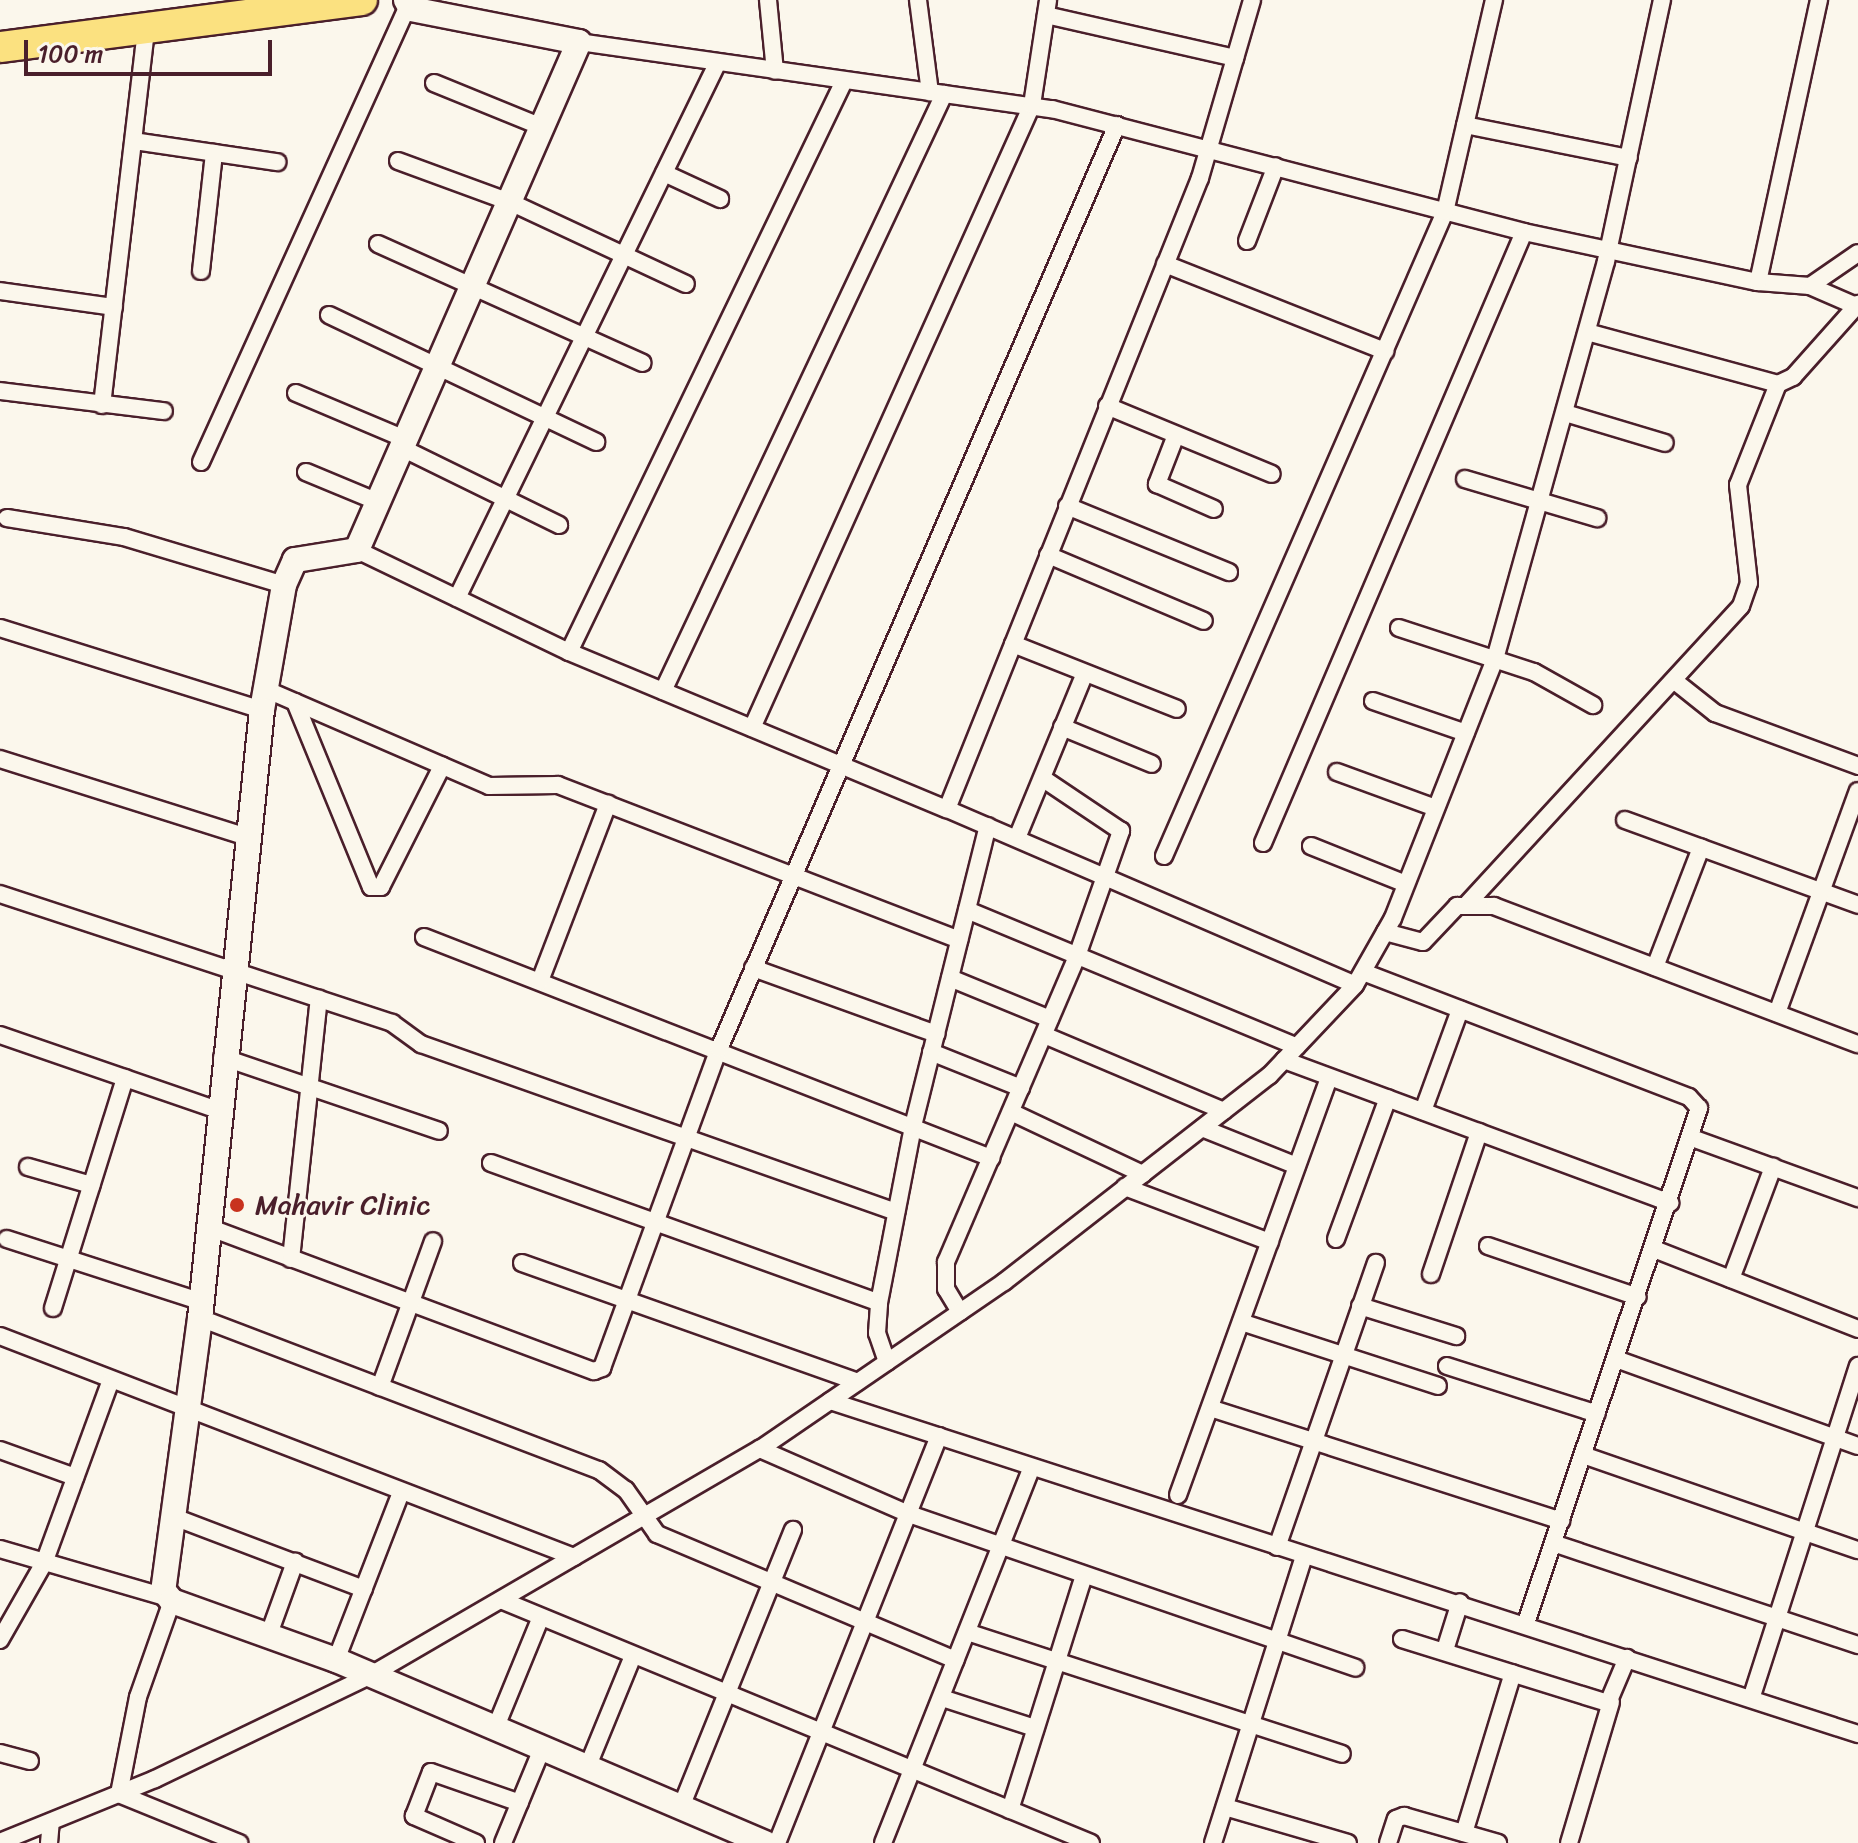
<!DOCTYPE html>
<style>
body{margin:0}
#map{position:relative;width:1858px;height:1843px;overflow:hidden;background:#fbf7ec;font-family:Sriracha,sans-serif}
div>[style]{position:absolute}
.roads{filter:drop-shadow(2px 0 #4a1f2b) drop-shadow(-2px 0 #4a1f2b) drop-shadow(0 2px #4a1f2b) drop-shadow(0 -2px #4a1f2b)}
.street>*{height:16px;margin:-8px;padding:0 8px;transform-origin:8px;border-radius:8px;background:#fbf7ec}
.secondary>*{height:24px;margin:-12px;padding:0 12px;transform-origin:12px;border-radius:12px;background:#fbf7ec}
.highway>*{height:30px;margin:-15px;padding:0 15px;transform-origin:15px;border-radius:15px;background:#fbe180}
.dots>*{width:22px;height:22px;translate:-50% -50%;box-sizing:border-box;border:4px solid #fbf7ec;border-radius:50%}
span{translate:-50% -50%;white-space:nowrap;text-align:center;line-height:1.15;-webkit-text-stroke:6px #fbf7ec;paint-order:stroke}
.poi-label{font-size:28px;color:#4a1f2b}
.left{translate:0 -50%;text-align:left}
.scale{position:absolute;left:24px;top:40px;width:248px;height:36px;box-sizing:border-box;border:4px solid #4a1f2b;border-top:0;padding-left:10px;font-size:24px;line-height:28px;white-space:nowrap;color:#4a1f2b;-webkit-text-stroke:6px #fbf7ec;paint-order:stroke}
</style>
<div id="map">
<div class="roads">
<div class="street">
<div style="left:768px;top:0;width:71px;rotate:84.4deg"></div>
<div style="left:918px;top:0;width:93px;rotate:82.6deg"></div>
<div style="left:1046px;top:15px;width:194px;rotate:12.8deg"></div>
<div style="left:579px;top:42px;width:478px;rotate:8.1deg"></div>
<div style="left:1052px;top:109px;width:488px;rotate:14.6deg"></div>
<div style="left:1524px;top:232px;width:239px;rotate:12.1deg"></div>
<div style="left:1758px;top:282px;width:52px;rotate:4.4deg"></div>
<div style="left:1810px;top:286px;width:58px;rotate:-34.5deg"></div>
<div style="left:434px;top:83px;width:117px;rotate:22.2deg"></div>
<div style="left:1465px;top:125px;width:167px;rotate:11.4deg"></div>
<div style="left:134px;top:141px;width:145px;rotate:8.4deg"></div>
<div style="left:398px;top:161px;width:119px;rotate:20.1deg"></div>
<div style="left:510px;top:202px;width:194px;rotate:25deg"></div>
<div style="left:664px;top:173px;width:62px;rotate:24.9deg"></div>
<div style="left:1247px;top:241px;width:80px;rotate:-68.9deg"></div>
<div style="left:378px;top:244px;width:290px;rotate:24.2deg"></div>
<div style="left:1165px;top:264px;width:237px;rotate:21.6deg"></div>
<div style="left:201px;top:271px;width:119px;rotate:-83.7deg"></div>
<div style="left:1758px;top:282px;width:289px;rotate:-77.8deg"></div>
<div style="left:1810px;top:286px;width:50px;rotate:23.5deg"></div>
<div style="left:0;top:291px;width:115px;rotate:8deg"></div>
<div style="left:329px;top:315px;width:296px;rotate:25.4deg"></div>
<div style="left:1587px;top:332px;width:198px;rotate:15.2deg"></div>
<div style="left:1778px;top:384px;width:17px;rotate:-25deg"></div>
<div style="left:1793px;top:377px;width:98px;rotate:-48.3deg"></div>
<div style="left:0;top:391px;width:165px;rotate:7deg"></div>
<div style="left:296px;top:393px;width:118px;rotate:22.9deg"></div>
<div style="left:102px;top:405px;width:376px;rotate:-83.3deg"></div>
<div style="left:1107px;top:406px;width:178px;rotate:22.4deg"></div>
<div style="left:1565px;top:413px;width:104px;rotate:16.7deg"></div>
<div style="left:1176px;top:435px;width:53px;rotate:111.2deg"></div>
<div style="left:1157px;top:484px;width:62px;rotate:23.7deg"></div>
<div style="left:402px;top:448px;width:175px;rotate:26.1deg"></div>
<div style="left:201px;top:462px;width:499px;rotate:-65.6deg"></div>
<div style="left:306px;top:472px;width:78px;rotate:22.6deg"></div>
<div style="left:1465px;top:479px;width:138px;rotate:16.5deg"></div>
<div style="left:1067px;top:506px;width:175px;rotate:22.2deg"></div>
<div style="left:7px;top:518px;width:119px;rotate:9.2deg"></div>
<div style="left:124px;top:537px;width:167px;rotate:16.7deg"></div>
<div style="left:357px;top:550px;width:235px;rotate:25.7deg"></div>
<div style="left:569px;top:652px;width:409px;rotate:22.6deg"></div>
<div style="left:947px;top:809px;width:680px;rotate:-68.15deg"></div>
<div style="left:1200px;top:178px;width:185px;rotate:-73.7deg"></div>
<div style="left:1048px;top:555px;width:169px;rotate:22.9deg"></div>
<div style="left:457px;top:598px;width:596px;rotate:-64.04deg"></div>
<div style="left:0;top:628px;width:275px;rotate:17.4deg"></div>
<div style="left:1399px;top:628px;width:142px;rotate:18.1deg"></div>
<div style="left:1534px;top:672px;width:68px;rotate:29.2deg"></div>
<div style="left:1013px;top:644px;width:176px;rotate:21.6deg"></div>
<div style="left:569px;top:652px;width:634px;rotate:-64.28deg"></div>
<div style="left:1676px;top:682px;width:50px;rotate:38.5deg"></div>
<div style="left:1715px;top:713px;width:153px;rotate:20.3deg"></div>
<div style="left:265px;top:689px;width:244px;rotate:23.4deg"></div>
<div style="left:489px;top:786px;width:69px;rotate:-0.8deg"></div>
<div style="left:558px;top:785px;width:430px;rotate:21.1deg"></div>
<div style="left:663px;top:691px;width:660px;rotate:-64.79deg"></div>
<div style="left:1373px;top:701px;width:98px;rotate:19deg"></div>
<div style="left:295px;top:702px;width:200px;rotate:67.7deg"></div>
<div style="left:371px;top:887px;width:10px"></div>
<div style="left:381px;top:887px;width:136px;rotate:-63.2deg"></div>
<div style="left:1062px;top:727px;width:97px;rotate:22.3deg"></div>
<div style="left:752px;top:728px;width:683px;rotate:-65.8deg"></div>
<div style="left:1032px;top:105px;width:106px;rotate:-81.3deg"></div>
<div style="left:0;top:759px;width:259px;rotate:17.5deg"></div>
<div style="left:1337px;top:772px;width:105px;rotate:20deg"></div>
<div style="left:947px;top:809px;width:444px;rotate:23.3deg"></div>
<div style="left:1625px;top:820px;width:248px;rotate:20deg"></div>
<div style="left:1017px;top:838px;width:178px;rotate:-67.6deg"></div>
<div style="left:1263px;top:843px;width:664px;rotate:-66.87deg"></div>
<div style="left:1311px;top:846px;width:102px;rotate:21.8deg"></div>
<div style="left:1164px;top:856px;width:703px;rotate:-66.43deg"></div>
<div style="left:1445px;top:212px;width:218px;rotate:-77deg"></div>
<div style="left:0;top:894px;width:413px;rotate:18.2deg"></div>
<div style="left:392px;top:1023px;width:36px;rotate:36deg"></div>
<div style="left:421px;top:1044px;width:504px;rotate:19.48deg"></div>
<div style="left:1468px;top:903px;width:403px;rotate:-47.4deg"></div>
<div style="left:1741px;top:606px;width:24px;rotate:-71deg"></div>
<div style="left:1749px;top:583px;width:99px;rotate:-96.4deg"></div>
<div style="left:1738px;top:485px;width:109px;rotate:-68.4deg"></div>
<div style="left:967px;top:910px;width:357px;rotate:22.5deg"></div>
<div style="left:1385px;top:932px;width:39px;rotate:15deg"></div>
<div style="left:1423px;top:942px;width:50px;rotate:-46.6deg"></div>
<div style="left:1457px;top:906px;width:37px"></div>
<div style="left:1494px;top:906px;width:389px;rotate:20.8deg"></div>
<div style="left:424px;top:937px;width:609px;rotate:21.29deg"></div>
<div style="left:1655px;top:967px;width:128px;rotate:-68.9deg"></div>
<div style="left:753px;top:968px;width:195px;rotate:19.8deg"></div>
<div style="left:1363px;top:972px;width:349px;rotate:21deg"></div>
<div style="left:1689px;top:1097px;width:15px;rotate:48deg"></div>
<div style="left:1699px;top:1108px;width:543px;rotate:108.57deg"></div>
<div style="left:950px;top:978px;width:108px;rotate:22.3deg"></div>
<div style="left:540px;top:981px;width:190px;rotate:-69deg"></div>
<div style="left:1777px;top:1013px;width:236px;rotate:-70deg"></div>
<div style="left:0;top:1035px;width:231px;rotate:19deg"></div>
<div style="left:1044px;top:1035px;width:195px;rotate:22.9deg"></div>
<div style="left:931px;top:1052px;width:97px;rotate:21.8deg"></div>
<div style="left:222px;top:1057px;width:229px;rotate:18.8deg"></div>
<div style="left:1284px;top:1060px;width:412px;rotate:20.3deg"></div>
<div style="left:1423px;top:1111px;width:108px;rotate:-69.9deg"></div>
<div style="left:1011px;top:1112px;width:146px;rotate:25.2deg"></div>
<div style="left:1202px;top:1128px;width:102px;rotate:21.8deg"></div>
<div style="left:1692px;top:1138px;width:177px;rotate:19.9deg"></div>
<div style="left:491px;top:1163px;width:412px;rotate:19.8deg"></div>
<div style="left:28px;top:1167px;width:66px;rotate:15.9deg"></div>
<div style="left:1125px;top:1187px;width:155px;rotate:20.8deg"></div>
<div style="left:208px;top:1227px;width:412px;rotate:20.5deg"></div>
<div style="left:594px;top:1371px;width:9px;rotate:-21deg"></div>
<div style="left:602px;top:1368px;width:340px;rotate:-69.9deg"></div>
<div style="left:719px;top:1049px;width:1006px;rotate:-66.7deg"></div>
<div style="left:7px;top:1239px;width:205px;rotate:17.9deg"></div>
<div style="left:1336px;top:1239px;width:150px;rotate:-69.8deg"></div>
<div style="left:1488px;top:1246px;width:158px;rotate:18.8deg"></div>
<div style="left:1654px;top:1249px;width:219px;rotate:21.4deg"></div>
<div style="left:291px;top:1259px;width:262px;rotate:-83.9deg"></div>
<div style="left:522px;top:1263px;width:356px;rotate:19.5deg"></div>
<div style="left:1431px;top:1274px;width:150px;rotate:-71.3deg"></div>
<div style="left:1731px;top:1279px;width:120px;rotate:-69.4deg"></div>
<div style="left:1360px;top:1306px;width:101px;rotate:17.4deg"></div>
<div style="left:53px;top:1308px;width:241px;rotate:-72.6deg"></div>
<div style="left:960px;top:1312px;width:27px;rotate:-121deg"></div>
<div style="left:946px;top:1289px;width:27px;rotate:-90deg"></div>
<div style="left:946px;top:1262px;width:333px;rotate:-66.8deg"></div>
<div style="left:1077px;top:956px;width:133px;rotate:-70.6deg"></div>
<div style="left:1121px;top:831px;width:95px;rotate:-146.1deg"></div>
<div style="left:200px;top:1318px;width:427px;rotate:20.9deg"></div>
<div style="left:599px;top:1470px;width:34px;rotate:37deg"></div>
<div style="left:626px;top:1490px;width:54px;rotate:54.8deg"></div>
<div style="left:657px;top:1534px;width:324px;rotate:22.9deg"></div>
<div style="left:1241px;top:1322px;width:207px;rotate:18deg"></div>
<div style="left:0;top:1336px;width:615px;rotate:21.06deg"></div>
<div style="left:1616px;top:1359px;width:257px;rotate:19.8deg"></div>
<div style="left:887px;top:1362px;width:31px;rotate:-109deg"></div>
<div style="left:877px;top:1333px;width:30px;rotate:-86deg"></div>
<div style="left:879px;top:1303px;width:180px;rotate:-79.1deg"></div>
<div style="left:913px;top:1126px;width:309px;rotate:-76deg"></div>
<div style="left:1447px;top:1366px;width:157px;rotate:17.7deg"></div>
<div style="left:380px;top:1387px;width:155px;rotate:-70deg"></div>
<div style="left:830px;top:1401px;width:1081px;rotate:17.95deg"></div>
<div style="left:1210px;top:1408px;width:369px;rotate:17.8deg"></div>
<div style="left:760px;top:1449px;width:163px;rotate:23.6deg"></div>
<div style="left:909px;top:1514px;width:472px;rotate:19deg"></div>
<div style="left:0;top:1450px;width:80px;rotate:19.8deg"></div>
<div style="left:1583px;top:1455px;width:291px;rotate:19.1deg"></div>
<div style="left:1178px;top:1495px;width:444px;rotate:-70.1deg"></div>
<div style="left:174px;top:1517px;width:203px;rotate:20.8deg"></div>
<div style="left:1553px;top:1543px;width:322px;rotate:18.5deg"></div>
<div style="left:1277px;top:1547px;width:301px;rotate:-70.8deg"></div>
<div style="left:0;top:1549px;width:172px;rotate:16.2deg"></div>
<div style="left:501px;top:1600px;width:638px;rotate:22.39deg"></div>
<div style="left:172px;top:1601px;width:102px;rotate:109.5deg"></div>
<div style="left:138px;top:1697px;width:99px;rotate:101.1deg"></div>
<div style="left:119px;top:1794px;width:130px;rotate:22.2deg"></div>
<div style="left:967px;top:1632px;width:394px;rotate:18deg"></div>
<div style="left:269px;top:1634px;width:77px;rotate:-70.1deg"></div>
<div style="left:1402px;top:1639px;width:216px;rotate:17.3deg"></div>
<div style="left:1608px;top:1703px;width:49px;rotate:-67.1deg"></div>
<div style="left:0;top:1640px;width:89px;rotate:-60.3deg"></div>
<div style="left:44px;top:1563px;width:195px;rotate:-69.9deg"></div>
<div style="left:1445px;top:1650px;width:50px;rotate:-72.6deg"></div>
<div style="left:336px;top:1660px;width:180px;rotate:-68.8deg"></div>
<div style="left:942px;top:1698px;width:98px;rotate:17.9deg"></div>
<div style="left:1751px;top:1699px;width:350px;rotate:-72.2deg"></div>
<div style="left:495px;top:1729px;width:121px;rotate:-67.7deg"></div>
<div style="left:0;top:1753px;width:31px;rotate:15deg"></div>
<div style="left:587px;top:1768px;width:121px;rotate:-67.7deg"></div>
<div style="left:681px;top:1807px;width:299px;rotate:-68deg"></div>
<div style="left:1225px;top:1807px;width:128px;rotate:16.3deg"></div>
<div style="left:1010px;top:1810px;width:246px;rotate:-72.5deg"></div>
<div style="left:1464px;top:1833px;width:167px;rotate:-73deg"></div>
<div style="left:0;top:1842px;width:167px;rotate:-22.1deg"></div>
<div style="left:155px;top:1779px;width:240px;rotate:-25.7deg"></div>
<div style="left:371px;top:1675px;width:450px;rotate:-30.2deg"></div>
<div style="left:760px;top:1449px;width:296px;rotate:-34.4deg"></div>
<div style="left:1004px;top:1282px;width:336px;rotate:-37.9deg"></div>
<div style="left:1269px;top:1076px;width:125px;rotate:-46.6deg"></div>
<div style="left:1355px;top:985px;width:77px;rotate:-60.4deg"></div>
<div style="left:1393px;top:918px;width:278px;rotate:-68.5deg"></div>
<div style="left:1495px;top:659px;width:413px;rotate:-74.4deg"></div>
<div style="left:1606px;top:261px;width:267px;rotate:-77.9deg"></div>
<div style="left:49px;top:1843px;width:21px;rotate:-85deg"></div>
<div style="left:476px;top:1843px;width:68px;rotate:-156.5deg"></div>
<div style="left:414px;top:1816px;width:47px;rotate:-68.9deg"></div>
<div style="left:431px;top:1772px;width:94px;rotate:19.2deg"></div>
<div style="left:503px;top:1843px;width:102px;rotate:-67.5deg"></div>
<div style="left:777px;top:1843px;width:438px;rotate:-68.3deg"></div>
<div style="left:883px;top:1843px;width:404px;rotate:-68.4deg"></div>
<div style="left:1213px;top:1843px;width:301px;rotate:-72.4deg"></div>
<div style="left:1388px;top:1843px;width:25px;rotate:-72deg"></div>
<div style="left:1396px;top:1819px;width:9px;rotate:-21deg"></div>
<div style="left:1404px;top:1816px;width:98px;rotate:16deg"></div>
<div style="left:1569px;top:1843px;width:147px;rotate:-73.4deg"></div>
</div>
<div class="secondary">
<div style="left:406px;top:0;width:10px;rotate:61deg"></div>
<div style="left:411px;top:9px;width:171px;rotate:11.1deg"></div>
<div style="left:579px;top:42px;width:554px;rotate:113.61deg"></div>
<div style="left:357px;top:550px;width:63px;rotate:170.8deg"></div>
<div style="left:295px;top:560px;width:27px;rotate:114deg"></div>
<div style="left:284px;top:585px;width:127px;rotate:100deg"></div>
<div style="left:262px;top:710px;width:611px;rotate:95.82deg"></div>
<div style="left:200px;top:1318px;width:275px;rotate:97.7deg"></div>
<div style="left:163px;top:1590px;width:14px;rotate:51deg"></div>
<div style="left:172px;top:1601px;width:174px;rotate:19.8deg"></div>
<div style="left:336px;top:1660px;width:467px;rotate:23.1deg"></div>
</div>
<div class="highway">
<div style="left:0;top:47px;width:365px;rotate:-7.4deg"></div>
</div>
</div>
<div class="dots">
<div style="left:237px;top:1205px;background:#c8321e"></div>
</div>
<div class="poi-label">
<span class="left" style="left:255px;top:1205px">Mahavir Clinic</span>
</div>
<div class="scale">100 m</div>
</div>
